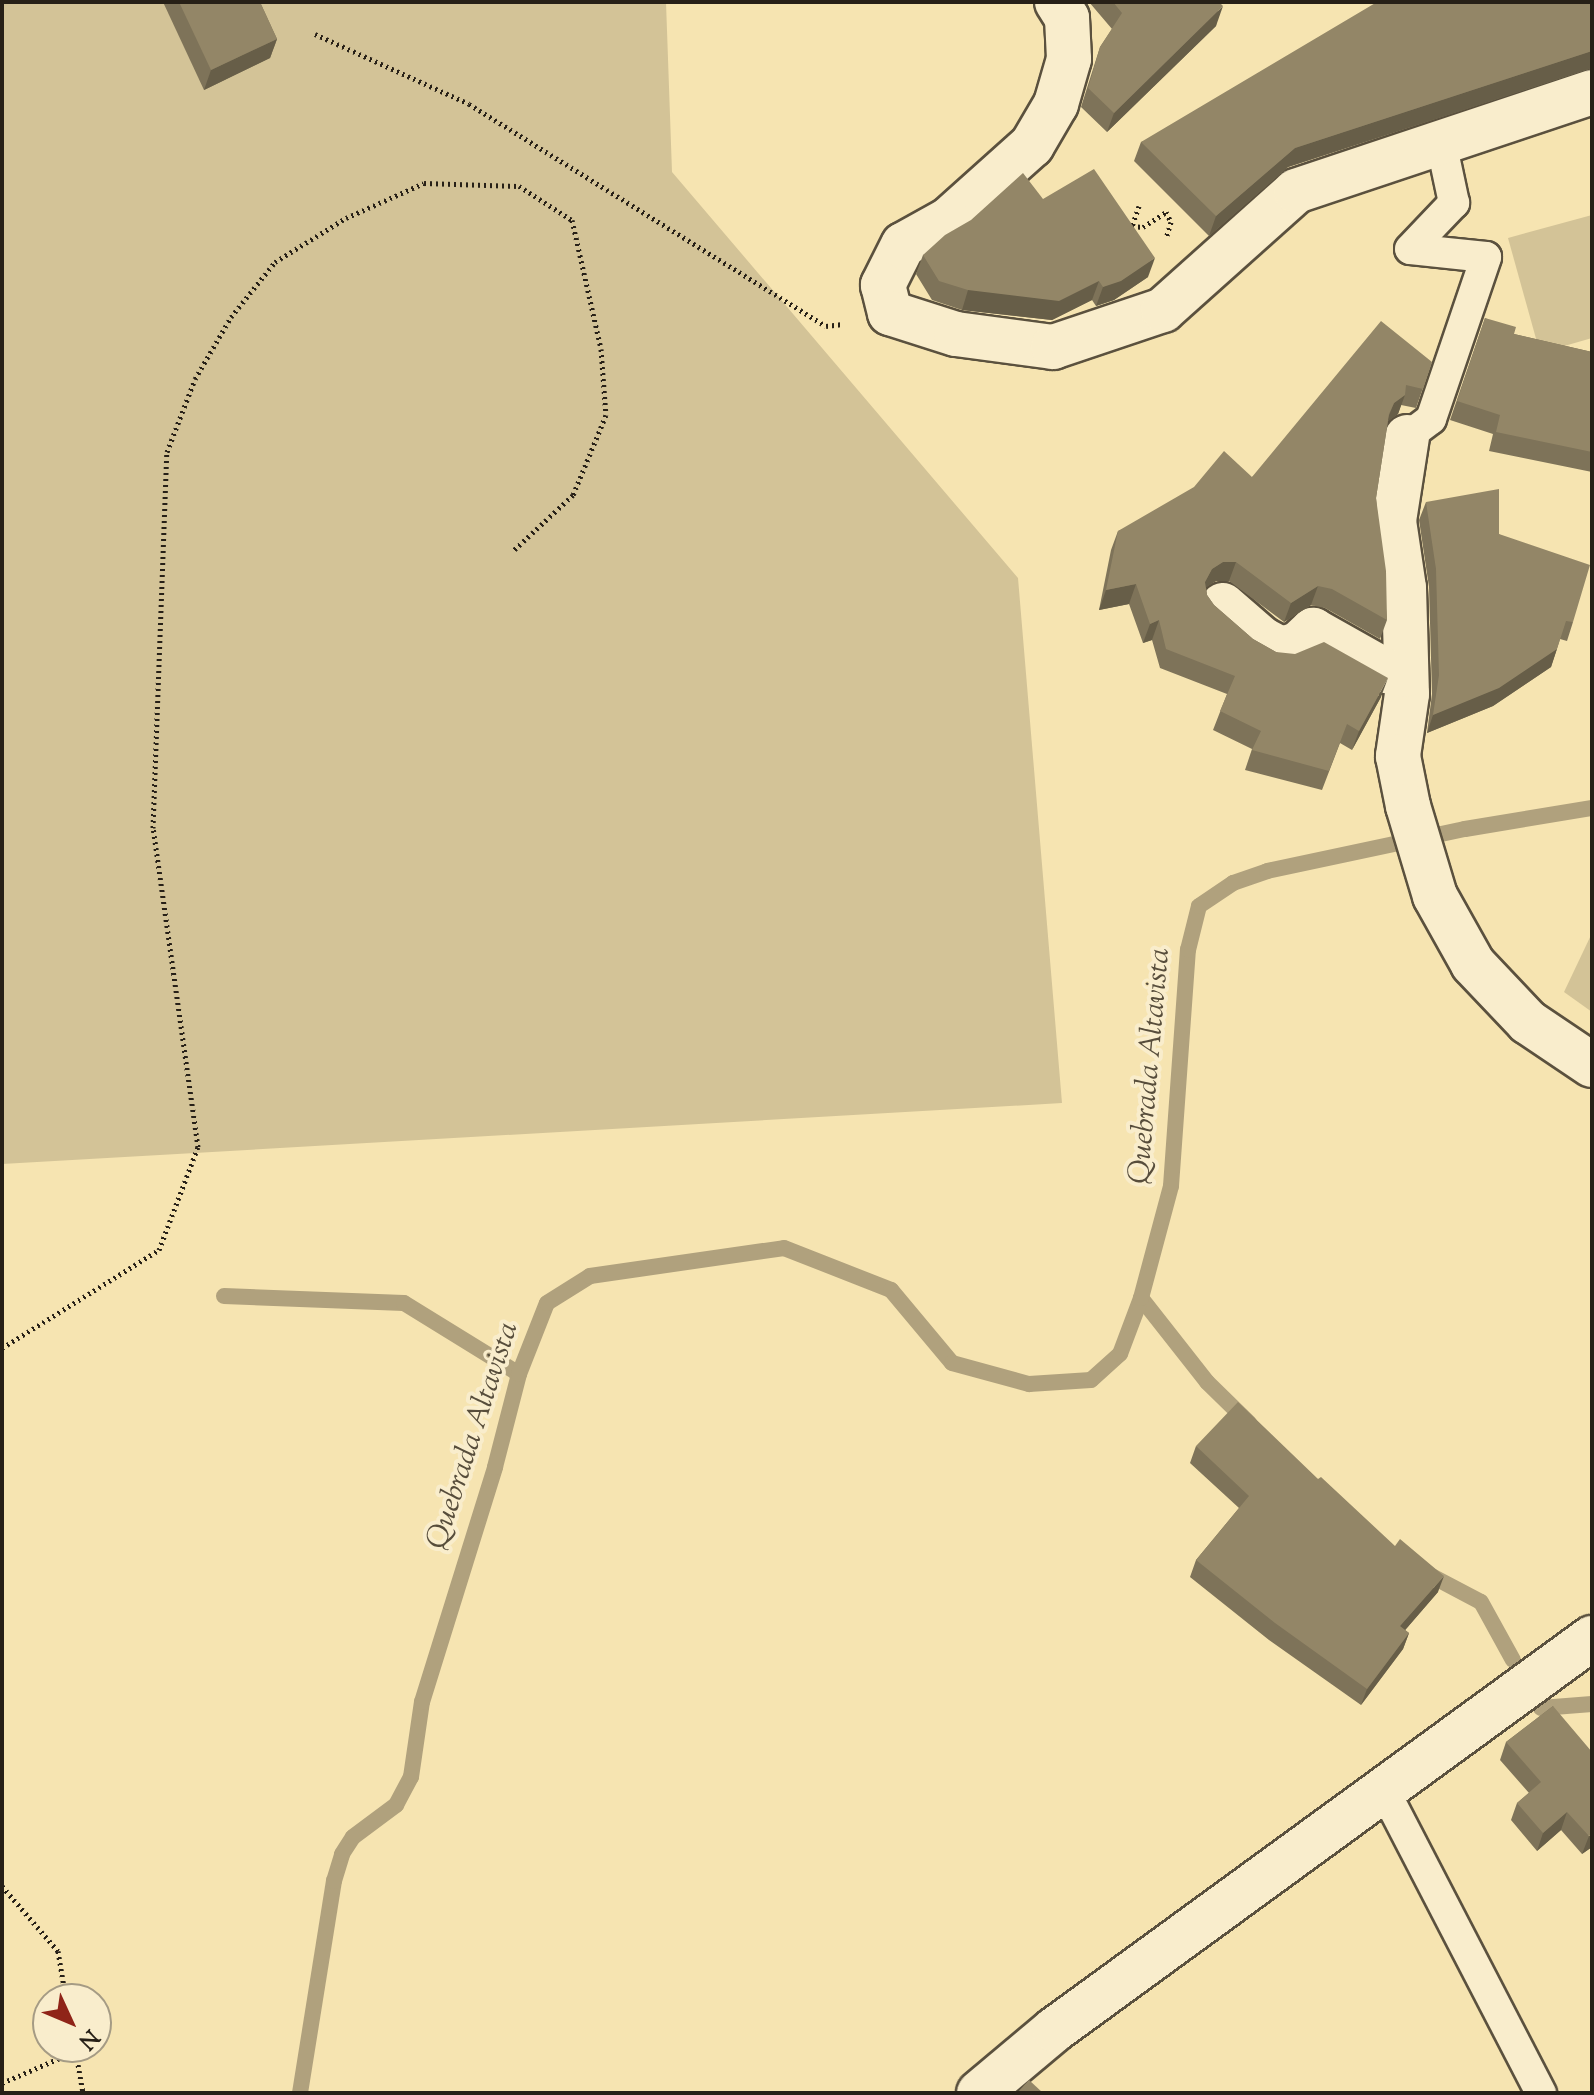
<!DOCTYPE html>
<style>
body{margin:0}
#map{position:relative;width:1594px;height:2095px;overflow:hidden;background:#f6e4b1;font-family:"Sorts Mill Goudy",serif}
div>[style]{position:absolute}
.green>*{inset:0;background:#d3c397}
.stream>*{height:16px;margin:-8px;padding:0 8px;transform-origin:8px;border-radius:8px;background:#b0a17d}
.path>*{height:5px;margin-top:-2.5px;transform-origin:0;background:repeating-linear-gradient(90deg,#272017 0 2px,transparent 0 6px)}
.roads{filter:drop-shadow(2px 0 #5b513e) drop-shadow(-2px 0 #5b513e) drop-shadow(0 2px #5b513e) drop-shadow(0 -2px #5b513e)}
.service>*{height:30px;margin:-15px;padding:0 15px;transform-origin:15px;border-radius:15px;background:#f9edcc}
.minor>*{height:44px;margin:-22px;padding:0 22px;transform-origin:22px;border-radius:22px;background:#f9edcc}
.tertiary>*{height:44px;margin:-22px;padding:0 22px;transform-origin:22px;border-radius:22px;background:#f9edcc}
.wall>*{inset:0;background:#7e7359}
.shaded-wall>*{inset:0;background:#675e48}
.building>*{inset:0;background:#938667}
span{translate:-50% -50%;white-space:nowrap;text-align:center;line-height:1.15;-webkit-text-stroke:8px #f9edcc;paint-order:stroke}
.water-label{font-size:30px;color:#574d3b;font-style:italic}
.frame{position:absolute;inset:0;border:4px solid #272017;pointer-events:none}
.north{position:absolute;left:32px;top:1983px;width:80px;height:80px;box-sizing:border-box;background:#f9edcc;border:2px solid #a59b84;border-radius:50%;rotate:134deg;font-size:22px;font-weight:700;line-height:32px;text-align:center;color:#272017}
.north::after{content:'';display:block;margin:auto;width:28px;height:36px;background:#8f2418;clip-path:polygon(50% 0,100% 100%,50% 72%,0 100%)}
</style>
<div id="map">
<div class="green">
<div style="clip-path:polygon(2px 2px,666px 2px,672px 172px,1018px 578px,1062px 1103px,2px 1164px)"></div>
<div style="clip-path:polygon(1592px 215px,1592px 338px,1540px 353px,1508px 238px)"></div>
<div style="clip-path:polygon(1592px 933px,1592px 1012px,1564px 992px)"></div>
</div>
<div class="stream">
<div style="left:224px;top:1296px;width:180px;rotate:2.2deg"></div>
<div style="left:404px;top:1303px;width:135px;rotate:31.7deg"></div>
<div style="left:1141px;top:1298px;width:107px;rotate:51.8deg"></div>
<div style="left:1207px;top:1382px;width:59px;rotate:44.3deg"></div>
<div style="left:1424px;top:1572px;width:64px;rotate:27.8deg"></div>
<div style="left:1481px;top:1602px;width:66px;rotate:61.1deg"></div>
<div style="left:1541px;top:1708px;width:51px;rotate:-4.5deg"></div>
<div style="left:300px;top:2093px;width:215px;rotate:-80.9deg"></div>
<div style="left:334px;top:1881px;width:28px;rotate:-73deg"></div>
<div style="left:342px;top:1854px;width:20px;rotate:-57deg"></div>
<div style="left:353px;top:1837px;width:54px;rotate:-36.7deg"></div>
<div style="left:396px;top:1805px;width:32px;rotate:-62deg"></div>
<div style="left:411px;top:1777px;width:76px;rotate:-81.7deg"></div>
<div style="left:422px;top:1702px;width:246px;rotate:-72.7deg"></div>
<div style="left:495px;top:1467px;width:96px;rotate:-75.5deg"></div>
<div style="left:519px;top:1374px;width:76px;rotate:-68.5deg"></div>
<div style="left:547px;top:1303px;width:51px;rotate:-32.1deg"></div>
<div style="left:590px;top:1276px;width:196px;rotate:-8.2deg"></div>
<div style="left:784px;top:1248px;width:115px;rotate:21.4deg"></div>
<div style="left:891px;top:1290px;width:95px;rotate:50.1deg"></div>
<div style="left:952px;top:1363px;width:80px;rotate:15.3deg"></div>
<div style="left:1029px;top:1384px;width:62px;rotate:-3.7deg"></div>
<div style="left:1091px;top:1380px;width:39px;rotate:-42deg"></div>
<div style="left:1120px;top:1354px;width:60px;rotate:-69.4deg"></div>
<div style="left:1141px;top:1298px;width:116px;rotate:-75deg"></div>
<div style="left:1171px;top:1186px;width:237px;rotate:-85.9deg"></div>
<div style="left:1188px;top:950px;width:45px;rotate:-76deg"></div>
<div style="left:1199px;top:906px;width:41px;rotate:-34.1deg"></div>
<div style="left:1233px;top:883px;width:36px;rotate:-19deg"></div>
<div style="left:1267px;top:871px;width:202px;rotate:-12deg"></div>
<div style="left:1465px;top:829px;width:129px;rotate:-9.4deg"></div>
</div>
<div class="path">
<div style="left:315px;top:34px;width:169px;rotate:24.4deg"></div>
<div style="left:469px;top:104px;width:420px;rotate:31.9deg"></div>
<div style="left:826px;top:326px;width:17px;rotate:-7deg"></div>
<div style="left:1139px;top:206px;width:21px;rotate:109deg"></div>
<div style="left:1132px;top:226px;width:11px;rotate:5deg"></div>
<div style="left:1143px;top:227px;width:27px;rotate:-33deg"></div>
<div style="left:1166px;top:212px;width:11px;rotate:63deg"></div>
<div style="left:1171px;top:222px;width:17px;rotate:107deg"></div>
<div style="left:2px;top:1348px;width:185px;rotate:-32deg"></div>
<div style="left:159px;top:1250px;width:110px;rotate:-69.3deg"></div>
<div style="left:198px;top:1147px;width:322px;rotate:-98deg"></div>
<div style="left:153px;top:828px;width:376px;rotate:-87.9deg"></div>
<div style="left:167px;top:452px;width:78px;rotate:-69deg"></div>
<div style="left:195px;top:379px;width:72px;rotate:-59.9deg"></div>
<div style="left:231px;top:317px;width:70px;rotate:-51.3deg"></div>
<div style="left:275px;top:262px;width:84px;rotate:-31.8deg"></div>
<div style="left:346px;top:218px;width:85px;rotate:-24.2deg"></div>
<div style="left:424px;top:183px;width:95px;rotate:1.8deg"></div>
<div style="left:519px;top:186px;width:63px;rotate:32.7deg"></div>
<div style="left:572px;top:220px;width:132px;rotate:77.3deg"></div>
<div style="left:601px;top:349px;width:66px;rotate:85.7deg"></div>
<div style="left:606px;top:415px;width:87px;rotate:112.4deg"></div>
<div style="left:573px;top:495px;width:82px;rotate:137deg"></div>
<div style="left:2px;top:1886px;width:86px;rotate:49.3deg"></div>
<div style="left:58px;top:1951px;width:49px;rotate:80.5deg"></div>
<div style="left:75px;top:2047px;width:47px;rotate:80.1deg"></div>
<div style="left:2px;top:2083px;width:81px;rotate:-23.4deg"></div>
</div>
<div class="roads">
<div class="service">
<div style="left:1407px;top:437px;width:30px;rotate:-37deg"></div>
<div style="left:1431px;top:419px;width:171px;rotate:-71.2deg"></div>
<div style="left:1486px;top:257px;width:76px;rotate:-174deg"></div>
<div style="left:1410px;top:249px;width:64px;rotate:-46.3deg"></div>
<div style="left:1454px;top:203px;width:62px;rotate:-102deg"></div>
<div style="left:1385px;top:1792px;width:339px;rotate:62.6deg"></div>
</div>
<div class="minor">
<div style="left:1057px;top:2px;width:19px;rotate:58deg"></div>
<div style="left:1067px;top:18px;width:41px;rotate:87.2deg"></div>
<div style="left:1069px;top:59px;width:47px;rotate:106.1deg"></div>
<div style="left:1056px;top:104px;width:48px;rotate:120.3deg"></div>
<div style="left:1032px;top:145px;width:113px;rotate:138.2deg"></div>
<div style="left:948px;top:220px;width:51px;rotate:150.9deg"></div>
<div style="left:903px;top:245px;width:45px;rotate:116.6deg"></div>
<div style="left:883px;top:285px;width:29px;rotate:76deg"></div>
<div style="left:890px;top:313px;width:69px;rotate:17.7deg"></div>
<div style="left:956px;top:334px;width:98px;rotate:7.6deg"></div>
<div style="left:1053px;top:347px;width:116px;rotate:-18.6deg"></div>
<div style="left:1163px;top:310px;width:178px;rotate:-41.8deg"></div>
<div style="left:1296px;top:191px;width:312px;rotate:-18.5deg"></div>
<div style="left:1407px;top:437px;width:85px;rotate:98.8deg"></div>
<div style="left:1394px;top:521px;width:68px;rotate:81.5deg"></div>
<div style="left:1404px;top:588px;width:106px;rotate:88.4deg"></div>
<div style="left:1407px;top:694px;width:63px;rotate:98.3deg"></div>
<div style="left:1398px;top:756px;width:51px;rotate:78.7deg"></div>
<div style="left:1408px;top:806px;width:94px;rotate:73.3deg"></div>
<div style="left:1435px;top:896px;width:78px;rotate:60.8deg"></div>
<div style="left:1473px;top:964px;width:80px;rotate:46.5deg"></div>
<div style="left:1528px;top:1022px;width:77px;rotate:33.9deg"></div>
<div style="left:1223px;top:605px;width:52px;rotate:41.1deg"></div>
<div style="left:1262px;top:639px;width:21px;rotate:28deg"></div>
<div style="left:1281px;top:649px;width:18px;rotate:-16deg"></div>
<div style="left:1298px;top:644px;width:21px;rotate:-43deg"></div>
<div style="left:1313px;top:630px;width:84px;rotate:29.3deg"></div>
<div style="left:1386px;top:671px;width:20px;rotate:11deg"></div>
</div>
<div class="tertiary">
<div style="left:979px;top:2093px;width:98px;rotate:-40deg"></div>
<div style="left:1054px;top:2030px;width:666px;rotate:-36.08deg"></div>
</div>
</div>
<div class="wall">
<div style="clip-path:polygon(163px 2px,260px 2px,277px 39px,270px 58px,204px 90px)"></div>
<div style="clip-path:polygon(1089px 2px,1219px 2px,1216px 26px,1107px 132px,1081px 107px,1100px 47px,1112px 29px)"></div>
<div style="clip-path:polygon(1592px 2px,1592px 68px,1288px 167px,1209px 236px,1134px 161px,1141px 142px)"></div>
<div style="clip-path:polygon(1043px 199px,1148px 277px,1114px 300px,1096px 306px,1092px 300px,1052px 320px,962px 310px,932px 300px,916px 274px,923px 255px)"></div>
<div style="clip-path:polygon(1485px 318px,1514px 334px,1592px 352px,1592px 472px,1489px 451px,1493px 434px,1450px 420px)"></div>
<div style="clip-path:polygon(1432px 362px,1416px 408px,1401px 405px,1398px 414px,1388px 421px,1376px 498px,1387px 620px,1380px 639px,1325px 608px,1311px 605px,1284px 622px,1229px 581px,1216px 581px,1206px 587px,1207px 595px,1214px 605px,1253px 639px,1276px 652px,1381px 697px,1352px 750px,1340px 743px,1322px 790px,1245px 770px,1252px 749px,1213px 730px,1227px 694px,1160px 668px,1152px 640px,1143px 643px,1129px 604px,1099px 610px,1111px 550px,1118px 531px,1252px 477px)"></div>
<div style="clip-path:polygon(1426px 502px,1499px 534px,1573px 622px,1567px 641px,1560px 639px,1551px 667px,1493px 706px,1427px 733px,1432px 694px,1429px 587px,1419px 520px)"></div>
<div style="clip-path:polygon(1196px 1446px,1318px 1479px,1438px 1592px,1405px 1630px,1409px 1633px,1403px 1649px,1361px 1705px,1269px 1640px,1190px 1577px,1196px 1560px,1239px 1508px,1190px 1463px)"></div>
<div style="clip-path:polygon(1553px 1706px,1592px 1847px,1582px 1854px,1561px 1830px,1537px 1851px,1511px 1820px,1517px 1803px,1529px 1793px,1500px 1760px,1506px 1742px)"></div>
</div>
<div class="shaded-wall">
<div style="clip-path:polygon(1223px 6px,1216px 26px,1107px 132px,1114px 113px)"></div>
<div style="clip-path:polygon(277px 39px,270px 58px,204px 90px,211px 70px)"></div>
<div style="clip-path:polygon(1592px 51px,1592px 68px,1288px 167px,1209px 236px,1216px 216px,1295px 148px)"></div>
<div style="clip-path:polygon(1155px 258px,1148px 277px,1114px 300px,1096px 306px,1103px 287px)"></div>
<div style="clip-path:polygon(1099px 281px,1092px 300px,1052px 320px,962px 310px,968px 290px)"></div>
<div style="clip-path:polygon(1405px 395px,1398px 414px,1387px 422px,1382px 433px,1394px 403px)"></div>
<div style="clip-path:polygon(1223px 562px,1236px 562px,1229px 581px,1216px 581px,1205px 588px,1205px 582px,1212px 569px)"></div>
<div style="clip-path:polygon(1136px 584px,1129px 604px,1099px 610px,1106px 590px)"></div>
<div style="clip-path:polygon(1318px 586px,1311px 605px,1284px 622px,1291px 603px)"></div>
<div style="clip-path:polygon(1159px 620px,1152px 640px,1143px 643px,1150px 624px)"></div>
<div style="clip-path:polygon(1557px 649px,1551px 667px,1493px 706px,1427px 733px,1433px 715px)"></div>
<div style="clip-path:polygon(1388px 678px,1381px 697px,1352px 750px,1359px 731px)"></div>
<div style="clip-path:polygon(1444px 1576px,1438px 1592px,1394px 1643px,1400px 1626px)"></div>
<div style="clip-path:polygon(1409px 1633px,1403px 1649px,1361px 1705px,1367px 1689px)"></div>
<div style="clip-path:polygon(1567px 1812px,1561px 1830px,1537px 1851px,1543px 1833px)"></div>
<div style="clip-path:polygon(1592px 1834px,1592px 1847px,1582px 1854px,1589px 1836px)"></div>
</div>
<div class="building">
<div style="clip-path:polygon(179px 2px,260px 2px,277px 39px,211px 70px)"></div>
<div style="clip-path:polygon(1113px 2px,1219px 2px,1223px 6px,1114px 113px,1088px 88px,1100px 47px,1122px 13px)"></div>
<div style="clip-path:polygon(1377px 2px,1592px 2px,1592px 51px,1295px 148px,1216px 216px,1141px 142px)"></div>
<div style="clip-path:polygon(1094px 169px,1155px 258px,1121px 281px,1103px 287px,1099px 281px,1059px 301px,968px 290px,939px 281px,923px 255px,945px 235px,971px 220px,1023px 173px,1043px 199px)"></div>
<div style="clip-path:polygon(1485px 318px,1516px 327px,1514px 334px,1592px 352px,1592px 452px,1496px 432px,1500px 415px,1457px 401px)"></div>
<div style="clip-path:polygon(1381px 321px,1432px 362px,1423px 389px,1406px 385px,1405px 395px,1394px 403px,1389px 414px,1376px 498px,1386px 571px,1387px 620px,1332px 589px,1318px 586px,1291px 603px,1236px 562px,1223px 562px,1212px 569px,1205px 582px,1207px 595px,1214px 605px,1253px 639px,1276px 652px,1295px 654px,1324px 642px,1388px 678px,1359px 731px,1347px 724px,1329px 771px,1252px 750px,1261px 731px,1220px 711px,1235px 676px,1166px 649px,1159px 620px,1150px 624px,1136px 584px,1106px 590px,1118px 531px,1194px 487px,1224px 451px,1252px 477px)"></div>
<div style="clip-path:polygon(1499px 489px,1499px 534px,1590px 565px,1573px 622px,1566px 621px,1557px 649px,1499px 688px,1433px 715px,1439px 675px,1436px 569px,1426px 502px)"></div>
<div style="clip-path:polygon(1238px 1402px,1318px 1479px,1321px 1477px,1395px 1546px,1400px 1539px,1444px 1576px,1400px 1626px,1409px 1633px,1367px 1689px,1275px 1623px,1196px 1560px,1249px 1496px,1196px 1446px)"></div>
<div style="clip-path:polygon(1553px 1706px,1592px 1752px,1592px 1834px,1589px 1836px,1567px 1812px,1543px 1833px,1517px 1803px,1541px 1782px,1506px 1742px)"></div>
<div style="clip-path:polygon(1029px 2080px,1043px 2093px,1017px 2093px)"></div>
</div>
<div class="water-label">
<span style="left:1151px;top:1066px;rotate:-85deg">Quebrada Altavista</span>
<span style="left:474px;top:1436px;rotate:-72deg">Quebrada Altavista</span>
</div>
<div class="frame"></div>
<div class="north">N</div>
</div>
